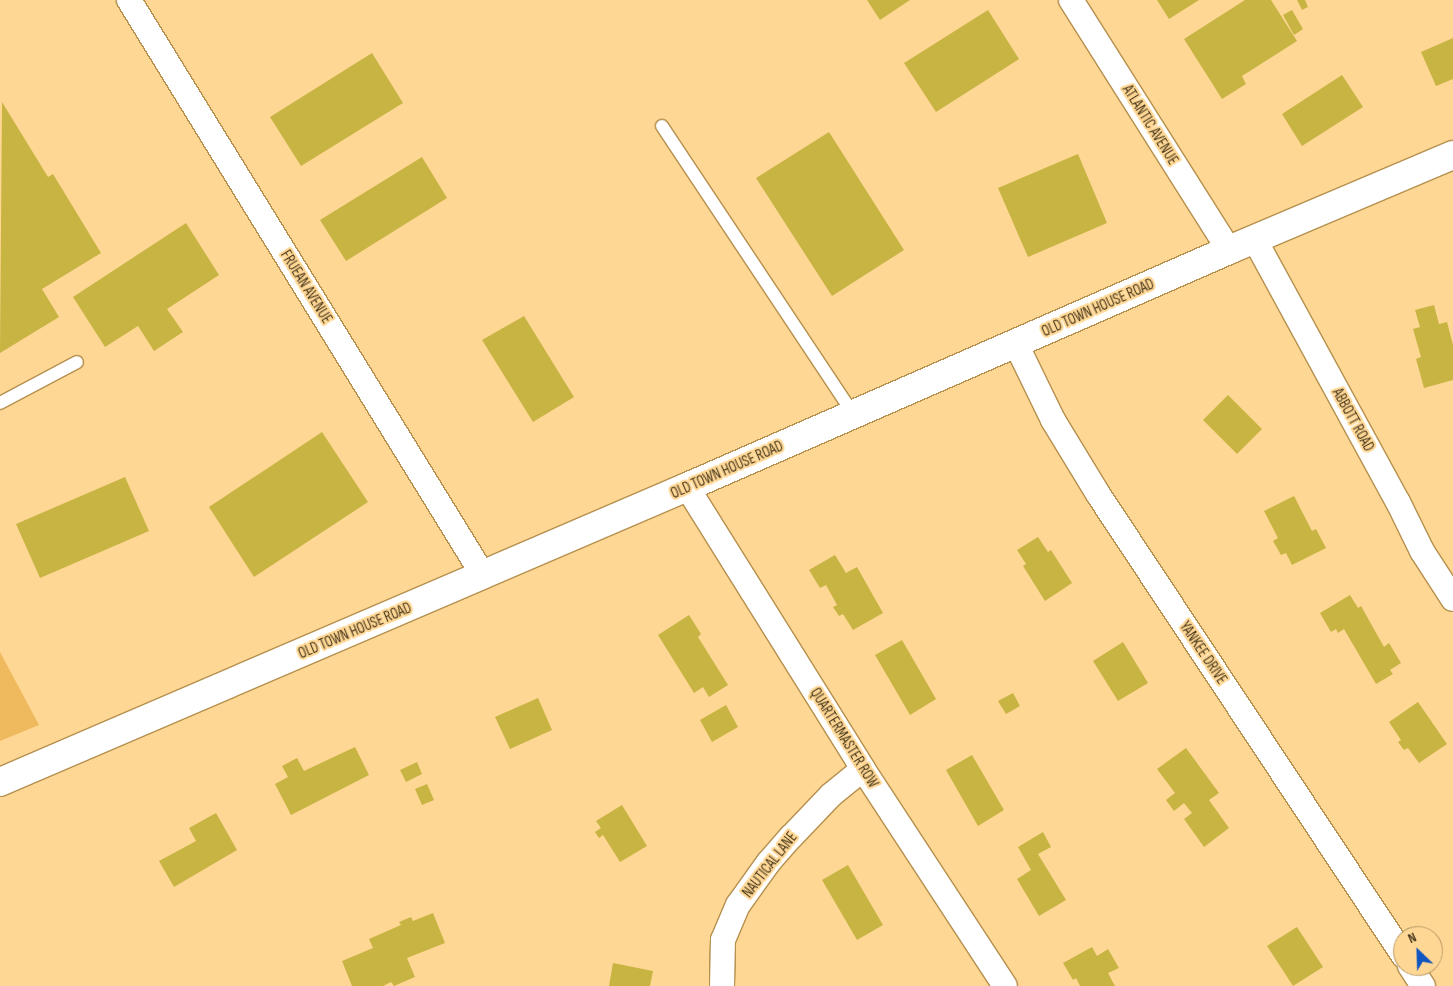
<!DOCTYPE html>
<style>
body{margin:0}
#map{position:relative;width:1453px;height:986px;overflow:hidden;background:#ffd794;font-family:"Sofia Sans Condensed",sans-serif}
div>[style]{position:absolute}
.green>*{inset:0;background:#eeba5d}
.building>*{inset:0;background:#c7b443}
.roads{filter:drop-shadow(1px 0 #b5904e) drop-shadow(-1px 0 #b5904e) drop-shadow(0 1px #b5904e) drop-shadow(0 -1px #b5904e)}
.service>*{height:12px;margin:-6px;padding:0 6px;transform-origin:6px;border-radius:6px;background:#fff}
.minor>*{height:24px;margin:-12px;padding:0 12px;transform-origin:12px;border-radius:12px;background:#fff}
.secondary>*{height:28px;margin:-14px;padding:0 14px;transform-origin:14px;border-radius:14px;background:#fff}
span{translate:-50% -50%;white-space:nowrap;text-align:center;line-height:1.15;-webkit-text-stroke:4.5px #ffd794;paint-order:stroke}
.street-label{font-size:15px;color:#47371c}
.north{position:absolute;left:1393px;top:926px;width:50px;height:50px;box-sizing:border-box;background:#ffd794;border:1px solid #b59764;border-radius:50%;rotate:336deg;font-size:14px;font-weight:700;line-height:20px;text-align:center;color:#47371c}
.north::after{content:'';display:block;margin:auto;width:18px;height:22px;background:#1155c0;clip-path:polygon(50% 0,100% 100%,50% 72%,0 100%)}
</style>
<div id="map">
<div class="green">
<div style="clip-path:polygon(0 652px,39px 725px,0 741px)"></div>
</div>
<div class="building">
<div style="clip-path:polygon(867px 0,910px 0,880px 20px)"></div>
<div style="clip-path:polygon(1157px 0,1199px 0,1169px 19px)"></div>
<div style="clip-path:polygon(1245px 0,1271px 0,1297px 41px,1242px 76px,1246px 84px,1222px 99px,1184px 39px)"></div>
<div style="clip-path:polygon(1297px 0,1305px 0,1308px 7px,1302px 10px)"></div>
<div style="clip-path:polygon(988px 10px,1019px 59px,936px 112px,904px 63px)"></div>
<div style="clip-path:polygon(1292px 10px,1303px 29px,1294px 35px,1283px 15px)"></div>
<div style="clip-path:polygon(1453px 38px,1453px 79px,1436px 86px,1421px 52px)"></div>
<div style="clip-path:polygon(372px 53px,403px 103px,301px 166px,270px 117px)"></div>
<div style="clip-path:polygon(1342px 75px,1363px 107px,1302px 146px,1282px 114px)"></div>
<div style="clip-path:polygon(2px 102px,48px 177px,53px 174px,101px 253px,42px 289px,59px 317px,0 353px)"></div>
<div style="clip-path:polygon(829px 132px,904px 250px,832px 296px,756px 178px)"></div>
<div style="clip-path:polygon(1078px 154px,1107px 223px,1028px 257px,998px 188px)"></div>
<div style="clip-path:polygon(422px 157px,447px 198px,346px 261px,320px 220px)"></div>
<div style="clip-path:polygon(186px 223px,219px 275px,167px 309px,183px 332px,154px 351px,138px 326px,105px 347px,73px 297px)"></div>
<div style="clip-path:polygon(1434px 305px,1439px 324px,1447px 322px,1453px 345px,1453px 380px,1424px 388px,1416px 359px,1421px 357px,1413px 329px,1420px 327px,1415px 310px)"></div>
<div style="clip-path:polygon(524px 316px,574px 397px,533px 422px,482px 340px)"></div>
<div style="clip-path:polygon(1228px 395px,1262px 429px,1237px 454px,1203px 420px)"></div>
<div style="clip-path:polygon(322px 432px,368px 502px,254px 577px,209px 507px)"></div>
<div style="clip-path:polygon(125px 477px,149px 531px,40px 578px,16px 524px)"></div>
<div style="clip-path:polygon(1294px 496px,1312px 531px,1316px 529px,1326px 548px,1292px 565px,1286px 553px,1281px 555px,1273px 541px,1278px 538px,1264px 511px)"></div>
<div style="clip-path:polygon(1038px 537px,1048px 552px,1051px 550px,1072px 583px,1045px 601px,1023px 566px,1026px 564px,1017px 550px)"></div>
<div style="clip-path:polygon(835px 555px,846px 573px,857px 567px,883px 613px,853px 630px,843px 614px,839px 616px,833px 607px,837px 605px,826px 585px,820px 588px,809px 570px)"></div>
<div style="clip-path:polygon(1350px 595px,1358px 608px,1361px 606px,1384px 647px,1389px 643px,1401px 663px,1390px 670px,1393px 674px,1376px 684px,1344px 629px,1338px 633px,1336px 629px,1331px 632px,1320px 613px)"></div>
<div style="clip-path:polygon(689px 615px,701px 634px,698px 637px,728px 685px,709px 697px,703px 687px,694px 693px,658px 635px)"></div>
<div style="clip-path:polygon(902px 640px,936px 699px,910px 715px,875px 655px)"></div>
<div style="clip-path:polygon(1123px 642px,1148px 683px,1118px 701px,1093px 661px)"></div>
<div style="clip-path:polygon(1013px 693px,1020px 706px,1006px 714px,998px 701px)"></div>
<div style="clip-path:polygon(538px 698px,552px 730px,510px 749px,495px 717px)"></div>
<div style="clip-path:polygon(1418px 702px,1447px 744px,1419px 763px,1408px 748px,1404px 750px,1398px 742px,1401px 740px,1389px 722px)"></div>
<div style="clip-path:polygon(726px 705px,738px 727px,712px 742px,700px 720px)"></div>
<div style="clip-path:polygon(355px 747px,369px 775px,291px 815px,275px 784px,288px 777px,282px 766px,297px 758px,304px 771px)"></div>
<div style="clip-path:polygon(1186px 748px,1219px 793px,1209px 800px,1229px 828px,1204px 847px,1184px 819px,1192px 813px,1184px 803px,1174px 811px,1166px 800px,1175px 793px,1157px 769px)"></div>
<div style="clip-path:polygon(972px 755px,1004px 810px,978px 826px,946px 770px)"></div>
<div style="clip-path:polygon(417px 762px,422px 774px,406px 782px,400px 770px)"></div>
<div style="clip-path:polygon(427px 784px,434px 800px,422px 805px,415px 789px)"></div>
<div style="clip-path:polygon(622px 805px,647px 846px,620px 862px,603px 835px,599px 838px,595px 832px,601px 828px,596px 821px)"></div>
<div style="clip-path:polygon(216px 813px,237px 850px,174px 887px,159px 861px,196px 841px,189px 828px)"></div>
<div style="clip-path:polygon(1043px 832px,1051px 847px,1038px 854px,1066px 900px,1039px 916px,1017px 879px,1031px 870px,1018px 847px)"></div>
<div style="clip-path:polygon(848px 865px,883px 925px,857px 940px,822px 880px)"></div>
<div style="clip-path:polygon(433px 913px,445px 943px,407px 958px,415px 977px,394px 986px,391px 982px,383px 986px,352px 986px,342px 961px,373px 948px,369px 939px,401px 925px,399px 922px,411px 917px,413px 921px)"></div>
<div style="clip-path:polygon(1297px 927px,1323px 967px,1293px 986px,1267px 946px)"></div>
<div style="clip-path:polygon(1092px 947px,1097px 956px,1108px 949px,1119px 968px,1108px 973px,1115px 986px,1080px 986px,1076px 978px,1073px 980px,1063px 963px)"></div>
<div style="clip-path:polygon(613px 963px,653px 971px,650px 986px,609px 986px)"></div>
</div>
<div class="roads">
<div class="service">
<div style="left:662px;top:126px;width:347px;rotate:56.4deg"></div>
<div style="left:0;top:403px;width:87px;rotate:-28deg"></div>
</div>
<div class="minor">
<div style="left:129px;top:0;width:675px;rotate:58.38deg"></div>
<div style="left:1071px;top:0;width:296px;rotate:57.7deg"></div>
<div style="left:1255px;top:240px;width:298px;rotate:61.4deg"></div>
<div style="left:1398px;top:502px;width:55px;rotate:63.9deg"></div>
<div style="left:1422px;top:551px;width:57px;rotate:57.1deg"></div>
<div style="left:1016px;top:344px;width:85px;rotate:64deg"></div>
<div style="left:1053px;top:420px;width:87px;rotate:58.7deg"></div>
<div style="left:1098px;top:494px;width:553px;rotate:56.51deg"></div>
<div style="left:687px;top:487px;width:332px;rotate:58deg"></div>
<div style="left:863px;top:769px;width:259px;rotate:56.8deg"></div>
<div style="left:1410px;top:966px;width:24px;rotate:57deg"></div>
<div style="left:722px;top:986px;width:46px;rotate:-88.8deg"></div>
<div style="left:723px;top:940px;width:38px;rotate:-67deg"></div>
<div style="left:738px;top:905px;width:52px;rotate:-54.5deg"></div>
<div style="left:768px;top:863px;width:35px;rotate:-49deg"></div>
<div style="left:791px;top:837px;width:58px;rotate:-46.4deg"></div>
<div style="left:831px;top:795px;width:41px;rotate:-39.1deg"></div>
</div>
<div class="secondary">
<div style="left:0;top:782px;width:748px;rotate:-23.24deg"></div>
<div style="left:687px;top:487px;width:592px;rotate:-23.62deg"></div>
<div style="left:1229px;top:250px;width:243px;rotate:-23deg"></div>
</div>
</div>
<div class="street-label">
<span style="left:1150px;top:125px;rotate:58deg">ATLANTIC AVENUE</span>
<span style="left:306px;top:287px;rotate:58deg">FRUEAN AVENUE</span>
<span style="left:1098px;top:308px;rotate:-24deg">OLD TOWN HOUSE ROAD</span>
<span style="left:1353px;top:420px;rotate:61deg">ABBOTT ROAD</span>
<span style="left:727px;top:470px;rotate:-24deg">OLD TOWN HOUSE ROAD</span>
<span style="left:355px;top:631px;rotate:-23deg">OLD TOWN HOUSE ROAD</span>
<span style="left:1203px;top:653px;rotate:56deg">YANKEE DRIVE</span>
<span style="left:844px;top:738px;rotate:58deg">QUARTERMASTER ROW</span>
<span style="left:770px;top:865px;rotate:-52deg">NAUTICAL LANE</span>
</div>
<div class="north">N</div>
</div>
